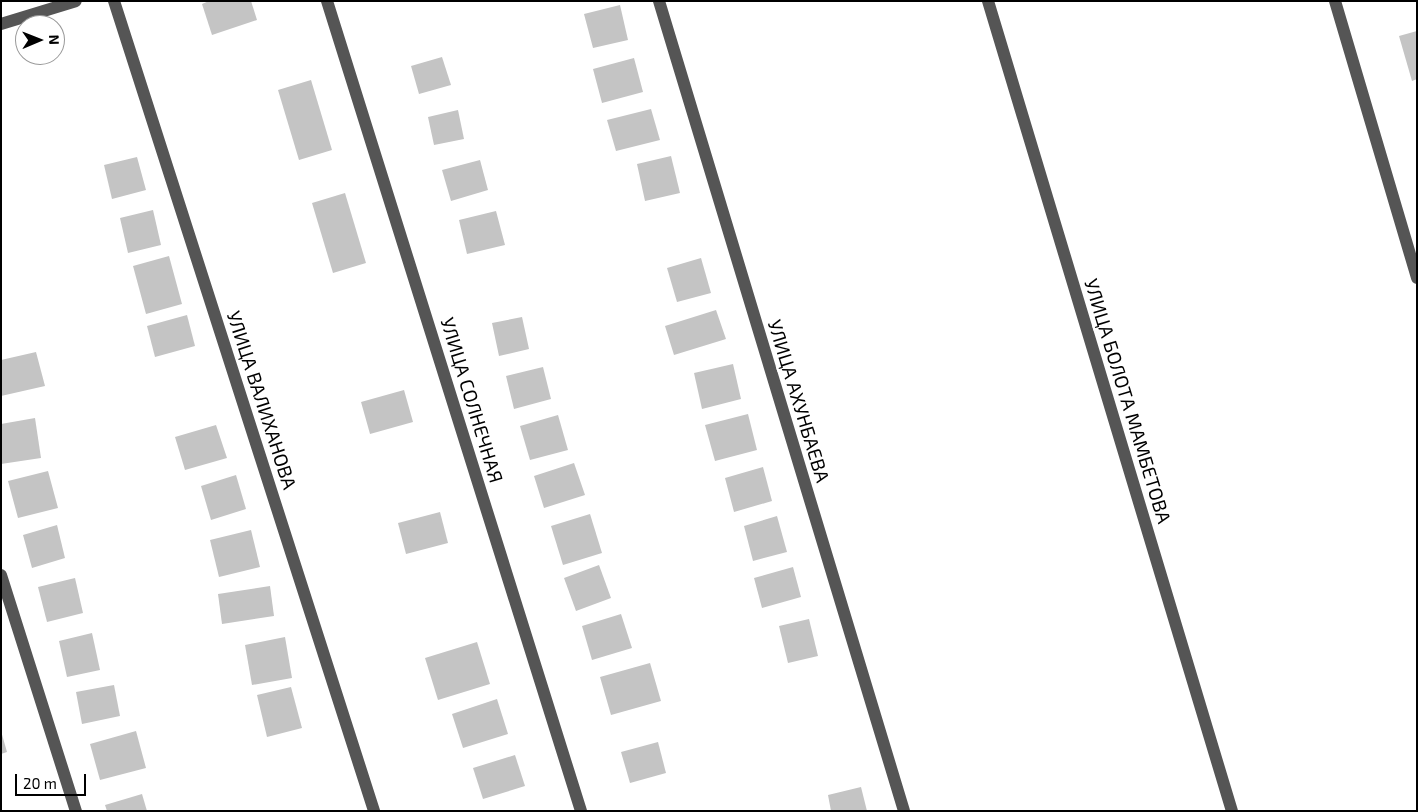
<!DOCTYPE html>
<meta charset="utf-8">
<style>
body{margin:0}
#map{position:relative;width:1418px;height:812px;overflow:hidden;background:#fff;font-family:"Exo 2",sans-serif}
div>[style]{position:absolute}
.building>*{inset:0;background:#c4c4c4}
.minor>*{height:12px;margin:-6px;padding:0 6px;transform-origin:6px;border-radius:6px;background:#555}
span{translate:-50% -50%;white-space:nowrap;text-align:center;line-height:1.15;-webkit-text-stroke:4.5px #fff;paint-order:stroke}
.street-label{font-size:19px;color:#000}
.frame{position:absolute;inset:0;border:2px solid #000;pointer-events:none}
.north{position:absolute;left:15px;top:15px;width:50px;height:50px;box-sizing:border-box;background:#fff;border:1px solid #999;border-radius:50%;rotate:89deg;font-size:14px;font-weight:700;line-height:20px;text-align:center;color:#000}
.north::after{content:'';display:block;margin:auto;width:18px;height:22px;background:#000;clip-path:polygon(50% 0,100% 100%,50% 72%,0 100%)}
.scale{position:absolute;left:15px;top:774px;width:71px;height:22px;box-sizing:border-box;border:2px solid #000;border-top:0;padding-left:6px;font-size:15px;line-height:18px;white-space:nowrap;color:#000;-webkit-text-stroke:4px #fff;paint-order:stroke}
</style>
<div id="map">
<div class="building">
<div style="clip-path:polygon(209px 1px,251px 1px,257px 20px,212px 35px,202px 4px)"></div>
<div style="clip-path:polygon(620px 5px,628px 40px,593px 48px,584px 14px)"></div>
<div style="clip-path:polygon(1417px 31px,1417px 79px,1412px 81px,1399px 36px)"></div>
<div style="clip-path:polygon(442px 57px,451px 85px,419px 94px,411px 66px)"></div>
<div style="clip-path:polygon(634px 58px,643px 92px,602px 103px,593px 69px)"></div>
<div style="clip-path:polygon(311px 80px,332px 150px,299px 160px,278px 90px)"></div>
<div style="clip-path:polygon(651px 109px,660px 140px,616px 151px,607px 120px)"></div>
<div style="clip-path:polygon(458px 110px,464px 139px,434px 145px,428px 117px)"></div>
<div style="clip-path:polygon(671px 156px,680px 193px,645px 201px,637px 164px)"></div>
<div style="clip-path:polygon(137px 157px,146px 190px,112px 199px,104px 165px)"></div>
<div style="clip-path:polygon(480px 160px,488px 190px,451px 201px,442px 170px)"></div>
<div style="clip-path:polygon(345px 193px,366px 263px,333px 273px,312px 203px)"></div>
<div style="clip-path:polygon(153px 210px,161px 245px,128px 253px,120px 218px)"></div>
<div style="clip-path:polygon(496px 211px,505px 245px,467px 254px,459px 220px)"></div>
<div style="clip-path:polygon(169px 256px,182px 304px,146px 314px,133px 266px)"></div>
<div style="clip-path:polygon(701px 258px,711px 293px,677px 302px,667px 268px)"></div>
<div style="clip-path:polygon(716px 310px,726px 339px,674px 355px,665px 326px)"></div>
<div style="clip-path:polygon(187px 315px,195px 346px,155px 357px,147px 326px)"></div>
<div style="clip-path:polygon(522px 317px,529px 349px,499px 356px,492px 323px)"></div>
<div style="clip-path:polygon(36px 352px,45px 386px,1px 396px,1px 360px)"></div>
<div style="clip-path:polygon(733px 364px,741px 399px,702px 409px,694px 373px)"></div>
<div style="clip-path:polygon(543px 367px,551px 399px,514px 409px,506px 376px)"></div>
<div style="clip-path:polygon(404px 390px,413px 422px,370px 434px,361px 402px)"></div>
<div style="clip-path:polygon(748px 414px,757px 450px,715px 461px,705px 425px)"></div>
<div style="clip-path:polygon(558px 415px,568px 450px,530px 460px,520px 426px)"></div>
<div style="clip-path:polygon(35px 418px,41px 458px,1px 464px,1px 424px)"></div>
<div style="clip-path:polygon(216px 425px,227px 458px,185px 470px,175px 437px)"></div>
<div style="clip-path:polygon(574px 463px,585px 495px,544px 508px,534px 476px)"></div>
<div style="clip-path:polygon(763px 467px,772px 501px,734px 512px,725px 478px)"></div>
<div style="clip-path:polygon(48px 471px,58px 508px,18px 518px,8px 481px)"></div>
<div style="clip-path:polygon(236px 475px,246px 509px,211px 520px,201px 486px)"></div>
<div style="clip-path:polygon(440px 512px,448px 543px,406px 554px,398px 523px)"></div>
<div style="clip-path:polygon(590px 514px,602px 553px,563px 565px,551px 526px)"></div>
<div style="clip-path:polygon(777px 516px,787px 552px,753px 561px,744px 526px)"></div>
<div style="clip-path:polygon(57px 525px,65px 558px,32px 568px,23px 535px)"></div>
<div style="clip-path:polygon(251px 530px,260px 567px,219px 577px,210px 540px)"></div>
<div style="clip-path:polygon(599px 565px,611px 598px,576px 611px,564px 578px)"></div>
<div style="clip-path:polygon(793px 567px,801px 597px,762px 608px,754px 578px)"></div>
<div style="clip-path:polygon(75px 578px,83px 613px,47px 622px,38px 587px)"></div>
<div style="clip-path:polygon(270px 586px,274px 616px,222px 624px,218px 594px)"></div>
<div style="clip-path:polygon(621px 614px,632px 648px,592px 660px,582px 626px)"></div>
<div style="clip-path:polygon(809px 619px,818px 656px,788px 663px,779px 626px)"></div>
<div style="clip-path:polygon(92px 633px,100px 670px,67px 677px,59px 641px)"></div>
<div style="clip-path:polygon(285px 637px,292px 678px,252px 685px,245px 645px)"></div>
<div style="clip-path:polygon(477px 642px,490px 684px,438px 700px,425px 658px)"></div>
<div style="clip-path:polygon(650px 663px,661px 701px,611px 715px,600px 677px)"></div>
<div style="clip-path:polygon(114px 685px,120px 716px,82px 724px,76px 692px)"></div>
<div style="clip-path:polygon(291px 687px,302px 728px,267px 737px,257px 695px)"></div>
<div style="clip-path:polygon(497px 699px,508px 734px,463px 748px,452px 714px)"></div>
<div style="clip-path:polygon(1px 731px,7px 752px,1px 754px)"></div>
<div style="clip-path:polygon(136px 731px,146px 768px,100px 780px,90px 744px)"></div>
<div style="clip-path:polygon(658px 742px,666px 773px,630px 783px,621px 752px)"></div>
<div style="clip-path:polygon(515px 755px,525px 786px,483px 799px,473px 768px)"></div>
<div style="clip-path:polygon(861px 787px,867px 811px,831px 811px,828px 795px)"></div>
<div style="clip-path:polygon(142px 794px,147px 811px,107px 811px,105px 805px)"></div>
</div>
<div class="minor">
<div style="left:114px;top:1px;width:851px;rotate:72.2deg"></div>
<div style="left:327px;top:1px;width:849px;rotate:72.59deg"></div>
<div style="left:659px;top:1px;width:846px;rotate:73.17deg"></div>
<div style="left:988px;top:1px;width:846px;rotate:73.24deg"></div>
<div style="left:1335px;top:1px;width:289px;rotate:73.5deg"></div>
<div style="left:1px;top:24px;width:78px;rotate:-17deg"></div>
<div style="left:1px;top:575px;width:248px;rotate:72.4deg"></div>
</div>
<div class="street-label">
<span style="left:262px;top:400px;rotate:72deg">УЛИЦА ВАЛИХАНОВА</span>
<span style="left:472px;top:400px;rotate:73deg">УЛИЦА СОЛНЕЧНАЯ</span>
<span style="left:799px;top:401px;rotate:73deg">УЛИЦА АХУНБАЕВА</span>
<span style="left:1128px;top:401px;rotate:73deg">УЛИЦА БОЛОТА МАМБЕТОВА</span>
</div>
<div class="frame"></div>
<div class="north">N</div>
<div class="scale">20 m</div>
</div>
